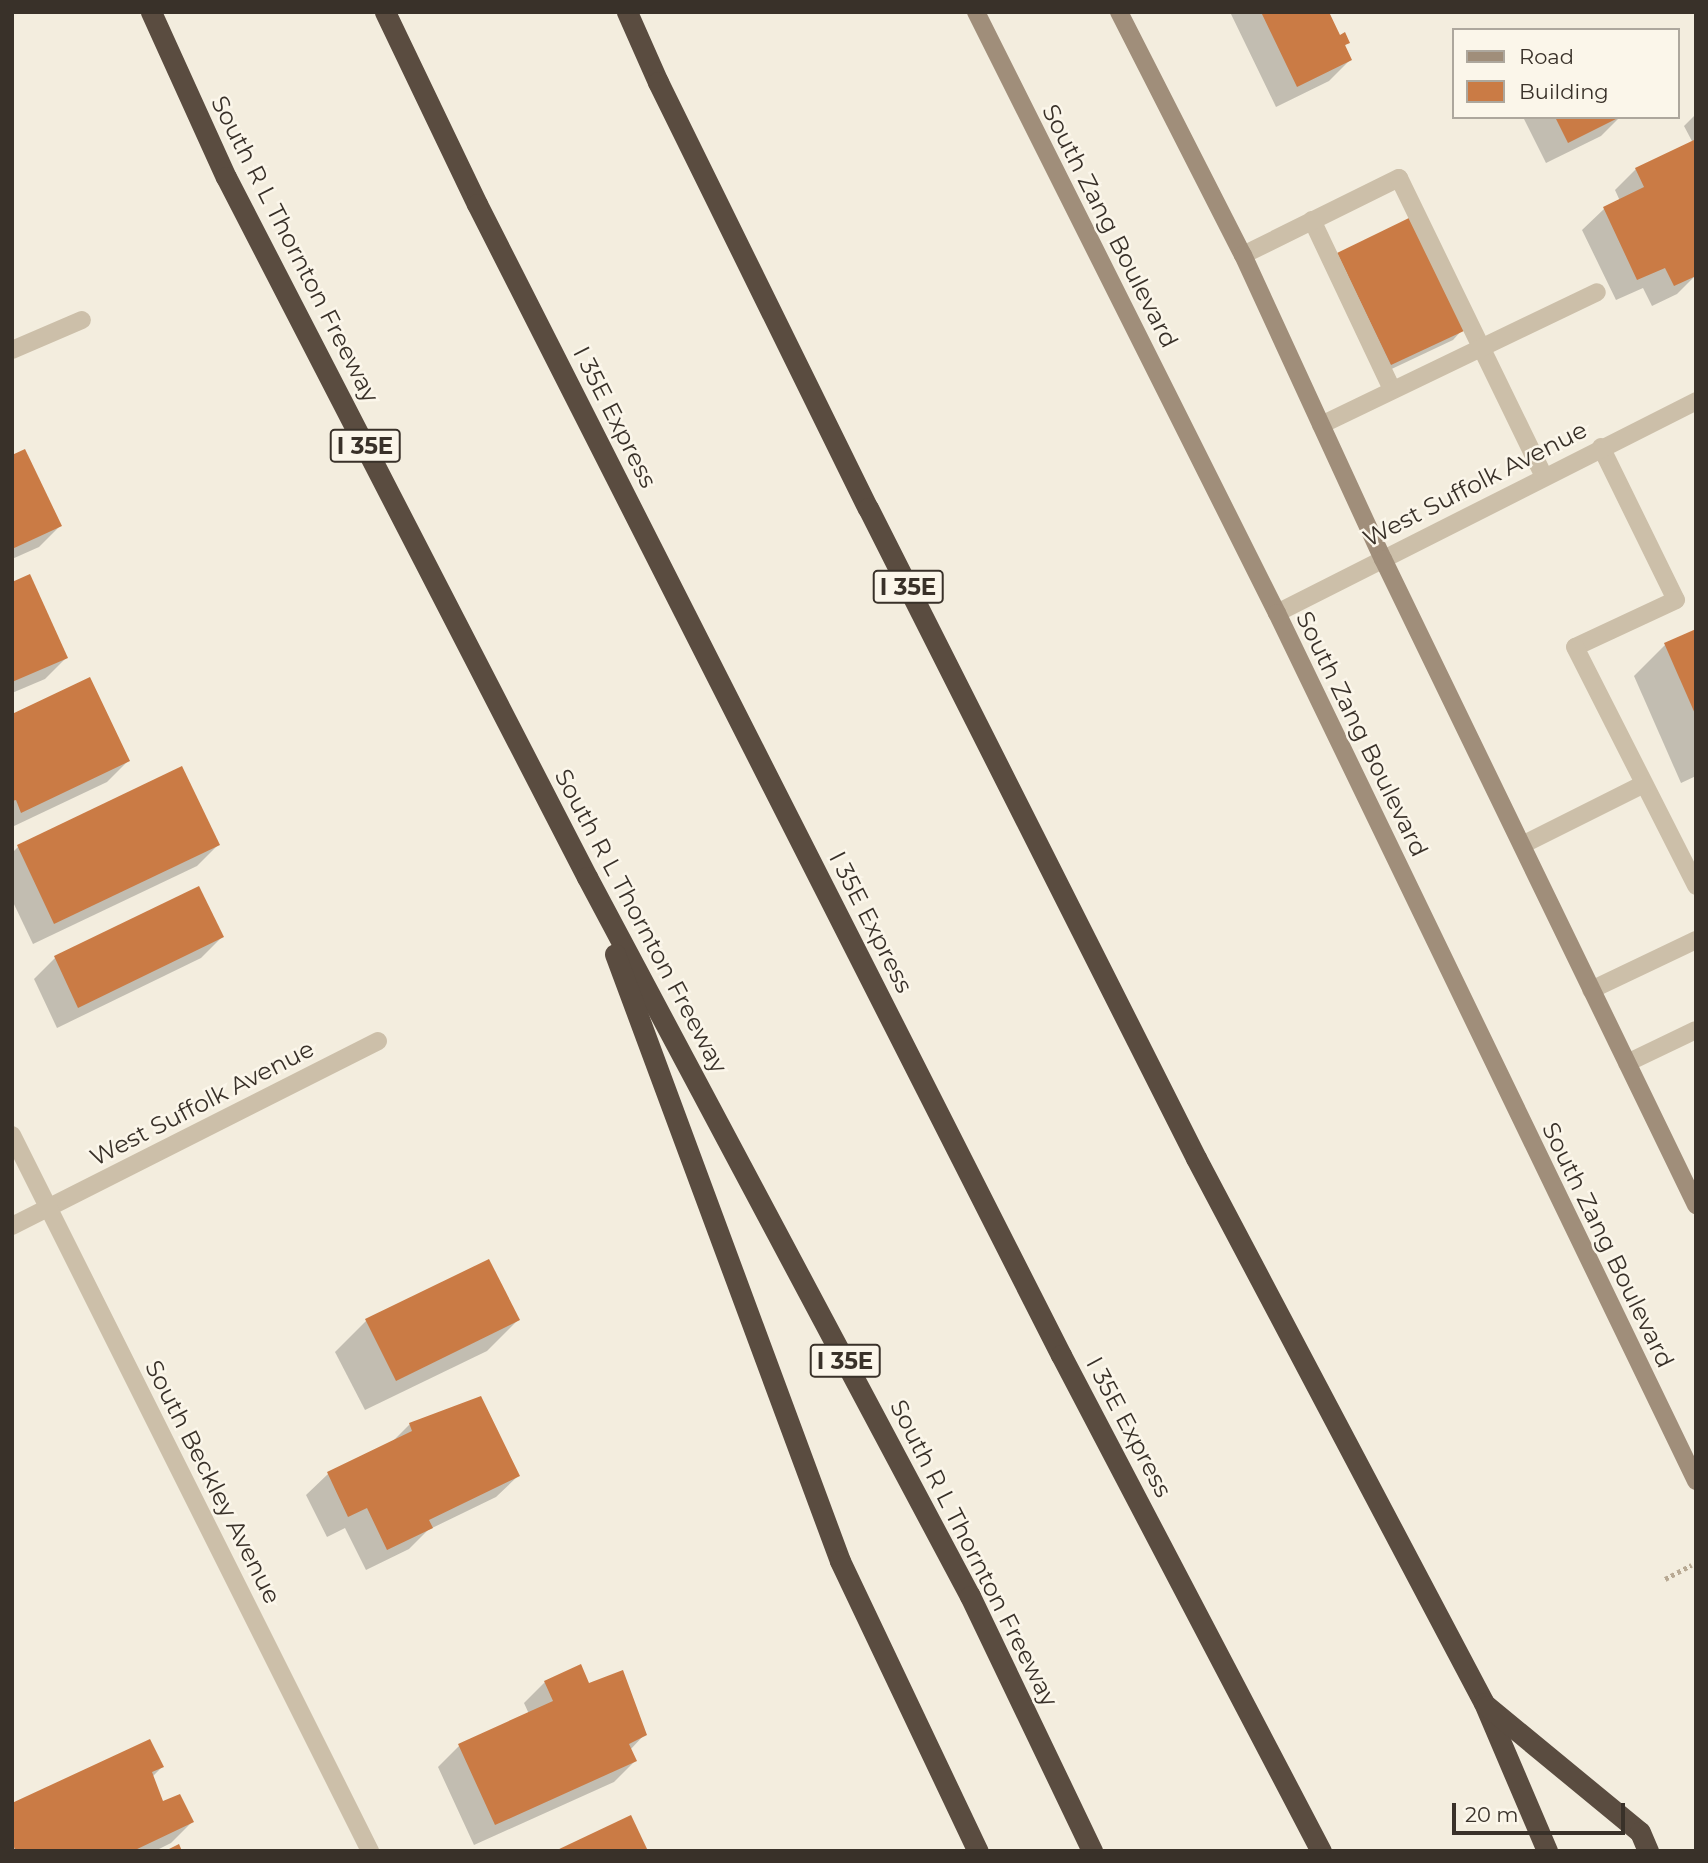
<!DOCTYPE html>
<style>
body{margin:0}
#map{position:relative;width:1708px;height:1863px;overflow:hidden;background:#f3edde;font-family:Montserrat,sans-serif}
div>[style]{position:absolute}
.shadow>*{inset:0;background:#0003}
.building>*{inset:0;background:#ca7b45}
.path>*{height:4.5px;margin-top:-2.25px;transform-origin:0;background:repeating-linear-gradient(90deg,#b8a993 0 3.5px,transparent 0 7px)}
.service>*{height:18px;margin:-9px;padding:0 9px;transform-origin:9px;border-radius:9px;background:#ccbfa9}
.minor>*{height:18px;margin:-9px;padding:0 9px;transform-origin:9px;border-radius:9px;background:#ccbfa9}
.tertiary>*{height:18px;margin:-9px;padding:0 9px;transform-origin:9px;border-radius:9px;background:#ccbfa9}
.secondary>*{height:18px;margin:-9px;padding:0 9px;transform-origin:9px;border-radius:9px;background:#a08e7a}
.motorway>*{height:21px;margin:-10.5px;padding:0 10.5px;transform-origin:10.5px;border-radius:10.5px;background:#5a4c40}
span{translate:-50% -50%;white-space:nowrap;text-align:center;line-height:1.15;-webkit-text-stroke:5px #fbf6ea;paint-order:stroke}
.shield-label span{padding:2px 5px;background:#fbf6ea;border:2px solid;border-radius:5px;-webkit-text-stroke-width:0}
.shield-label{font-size:23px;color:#393129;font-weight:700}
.street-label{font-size:24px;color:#393129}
.frame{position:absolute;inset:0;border:14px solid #393129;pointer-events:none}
.legend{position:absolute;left:1452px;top:28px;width:228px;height:91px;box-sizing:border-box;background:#fbf6ea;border:2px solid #ada79d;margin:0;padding:9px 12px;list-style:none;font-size:21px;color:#393129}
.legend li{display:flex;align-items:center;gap:14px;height:35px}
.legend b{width:35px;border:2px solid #ada79d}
.scale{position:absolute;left:1452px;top:1803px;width:173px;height:32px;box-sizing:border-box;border:4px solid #393129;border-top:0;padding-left:9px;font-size:21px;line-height:24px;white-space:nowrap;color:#393129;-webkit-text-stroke:5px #fbf6ea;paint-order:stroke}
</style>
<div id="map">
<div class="shadow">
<div style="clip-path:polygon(1230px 12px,1329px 12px,1339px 37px,1348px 42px,1344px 47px,1350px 60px,1329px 81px,1276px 107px)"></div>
<div style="clip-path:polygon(1696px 114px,1696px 275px,1677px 294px,1652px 306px,1643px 288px,1616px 300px,1582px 230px,1604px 209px,1620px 201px,1615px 190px,1636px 169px,1693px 143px,1684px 126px)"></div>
<div style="clip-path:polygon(1523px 117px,1620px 117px,1601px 136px,1546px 163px)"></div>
<div style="clip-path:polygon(1327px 265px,1463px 329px,1453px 340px,1381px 374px)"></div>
<div style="clip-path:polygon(12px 457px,60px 526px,39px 547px,12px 559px)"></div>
<div style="clip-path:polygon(12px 584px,66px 658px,45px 679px,12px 693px)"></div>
<div style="clip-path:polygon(1696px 631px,1696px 776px,1681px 783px,1634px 676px,1665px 645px)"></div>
<div style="clip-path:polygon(12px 716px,128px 761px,107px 782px,12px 827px)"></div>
<div style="clip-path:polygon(218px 845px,197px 866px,33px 944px,12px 900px,12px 853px,18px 847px)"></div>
<div style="clip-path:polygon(222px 937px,201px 958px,57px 1028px,34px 979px,55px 958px)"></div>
<div style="clip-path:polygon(518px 1320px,487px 1351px,365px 1410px,335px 1352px,366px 1321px)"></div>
<div style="clip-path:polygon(410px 1424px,518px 1476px,496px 1497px,428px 1530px,409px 1549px,366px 1570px,345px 1528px,327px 1537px,306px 1495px,328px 1474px,391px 1443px)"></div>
<div style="clip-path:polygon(545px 1682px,645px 1734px,630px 1750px,635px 1761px,614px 1782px,474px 1845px,438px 1767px,459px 1746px,529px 1714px,524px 1703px)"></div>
<div style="clip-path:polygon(162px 1767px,152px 1777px,162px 1803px,192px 1822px,171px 1843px,155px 1851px,12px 1851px,12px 1805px)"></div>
</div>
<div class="building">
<div style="clip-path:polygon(1261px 12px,1329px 12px,1340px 35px,1345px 32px,1350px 43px,1345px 45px,1352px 60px,1297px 87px)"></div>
<div style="clip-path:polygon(1555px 117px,1620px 117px,1568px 143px)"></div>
<div style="clip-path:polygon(1694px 140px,1696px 276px,1674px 286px,1665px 268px,1637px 280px,1603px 207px,1644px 187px,1635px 168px)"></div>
<div style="clip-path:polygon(1411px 217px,1466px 330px,1391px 365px,1337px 253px)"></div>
<div style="clip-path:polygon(25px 449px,62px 526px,12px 549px,12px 455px)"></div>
<div style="clip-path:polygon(30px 574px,68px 658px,12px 682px,12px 582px)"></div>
<div style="clip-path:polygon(1696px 629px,1696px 716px,1664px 643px)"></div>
<div style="clip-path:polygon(90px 677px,130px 761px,21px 813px,16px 800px,12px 801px,12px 714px)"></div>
<div style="clip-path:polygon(182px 766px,220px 845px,54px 924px,17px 845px)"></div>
<div style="clip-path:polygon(199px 886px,224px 937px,78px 1008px,54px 956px)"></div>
<div style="clip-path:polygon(489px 1259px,520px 1320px,396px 1381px,365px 1319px)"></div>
<div style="clip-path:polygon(481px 1396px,520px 1476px,429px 1520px,433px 1528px,387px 1550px,367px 1508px,348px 1517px,327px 1472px,412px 1431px,409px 1423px)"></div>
<div style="clip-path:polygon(581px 1664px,589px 1683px,623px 1670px,647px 1735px,629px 1744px,637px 1761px,495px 1825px,458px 1744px,553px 1701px,544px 1681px)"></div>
<div style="clip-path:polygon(150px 1739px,164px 1767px,152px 1772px,163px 1801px,180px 1794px,194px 1822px,133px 1851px,16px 1851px,12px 1843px,12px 1803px)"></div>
<div style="clip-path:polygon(631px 1815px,648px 1851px,555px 1851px)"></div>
<div style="clip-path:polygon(179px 1844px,182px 1851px,165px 1851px)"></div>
</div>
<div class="path">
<div style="left:1665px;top:1579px;width:30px;rotate:-28deg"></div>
</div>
<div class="service">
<div style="left:1312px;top:220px;width:187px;rotate:64.7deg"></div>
<div style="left:1243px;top:255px;width:174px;rotate:-26.3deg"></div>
<div style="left:1399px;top:178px;width:331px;rotate:64.1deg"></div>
<div style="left:1321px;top:425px;width:306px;rotate:-25.7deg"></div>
<div style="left:1601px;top:447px;width:170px;rotate:63.9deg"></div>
<div style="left:1676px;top:600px;width:111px;rotate:155deg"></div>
<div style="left:1575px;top:647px;width:268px;rotate:63.1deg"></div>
<div style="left:1522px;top:845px;width:136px;rotate:-26.6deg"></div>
<div style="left:1591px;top:990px;width:116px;rotate:-25.5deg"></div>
<div style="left:1627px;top:1063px;width:76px;rotate:-25.6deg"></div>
</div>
<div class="minor">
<div style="left:12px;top:350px;width:76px;rotate:-23.2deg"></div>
<div style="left:1277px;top:613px;width:470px;rotate:-26.8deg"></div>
<div style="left:12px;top:1226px;width:410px;rotate:-26.8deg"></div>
</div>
<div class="tertiary">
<div style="left:12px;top:1135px;width:801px;rotate:63.43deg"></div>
</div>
<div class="secondary">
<div style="left:976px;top:12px;width:672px;rotate:63.4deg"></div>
<div style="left:1277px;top:613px;width:964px;rotate:64.23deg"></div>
<div style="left:1119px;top:12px;width:273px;rotate:63deg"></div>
<div style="left:1243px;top:255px;width:335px;rotate:65.3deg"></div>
<div style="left:1383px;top:559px;width:718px;rotate:64.15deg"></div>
</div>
<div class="motorway">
<div style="left:151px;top:12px;width:181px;rotate:65.6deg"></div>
<div style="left:226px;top:177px;width:788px;rotate:62.72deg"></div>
<div style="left:587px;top:877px;width:815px;rotate:61.96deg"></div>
<div style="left:970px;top:1596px;width:283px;rotate:64.4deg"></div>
<div style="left:385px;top:12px;width:213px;rotate:64.4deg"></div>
<div style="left:477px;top:204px;width:1291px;rotate:63.1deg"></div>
<div style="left:1061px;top:1355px;width:560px;rotate:62.34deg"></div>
<div style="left:627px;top:12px;width:77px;rotate:66.1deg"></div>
<div style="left:658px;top:82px;width:475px;rotate:63.8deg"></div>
<div style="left:868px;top:508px;width:728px;rotate:63.22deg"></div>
<div style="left:1196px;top:1158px;width:616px;rotate:62.15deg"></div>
<div style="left:1484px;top:1703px;width:161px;rotate:66.9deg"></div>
<div style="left:615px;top:954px;width:647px;rotate:69.66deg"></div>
<div style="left:840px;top:1561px;width:321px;rotate:64.6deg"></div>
<div style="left:1487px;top:1706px;width:198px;rotate:39.5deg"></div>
<div style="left:1640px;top:1832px;width:21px;rotate:67deg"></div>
</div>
<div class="shield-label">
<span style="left:365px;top:446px">I 35E</span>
<span style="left:908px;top:587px">I 35E</span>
<span style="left:845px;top:1361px">I 35E</span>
</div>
<div class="street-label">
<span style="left:1110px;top:226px;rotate:63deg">South Zang Boulevard</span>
<span style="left:295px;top:249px;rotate:63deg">South R L Thornton Freeway</span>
<span style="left:615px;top:417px;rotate:63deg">I 35E Express</span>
<span style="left:1475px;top:484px;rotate:-27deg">West Suffolk Avenue</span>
<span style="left:1362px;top:734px;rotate:64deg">South Zang Boulevard</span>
<span style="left:641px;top:921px;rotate:62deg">South R L Thornton Freeway</span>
<span style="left:871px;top:922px;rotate:63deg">I 35E Express</span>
<span style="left:202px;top:1103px;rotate:-27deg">West Suffolk Avenue</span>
<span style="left:1608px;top:1245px;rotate:64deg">South Zang Boulevard</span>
<span style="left:1129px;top:1427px;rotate:62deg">I 35E Express</span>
<span style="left:213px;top:1482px;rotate:63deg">South Beckley Avenue</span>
<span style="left:974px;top:1553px;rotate:63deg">South R L Thornton Freeway</span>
</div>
<div class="frame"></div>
<ul class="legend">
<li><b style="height:9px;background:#a08e7a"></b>Road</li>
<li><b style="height:19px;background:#ca7b45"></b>Building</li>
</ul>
<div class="scale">20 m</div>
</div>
